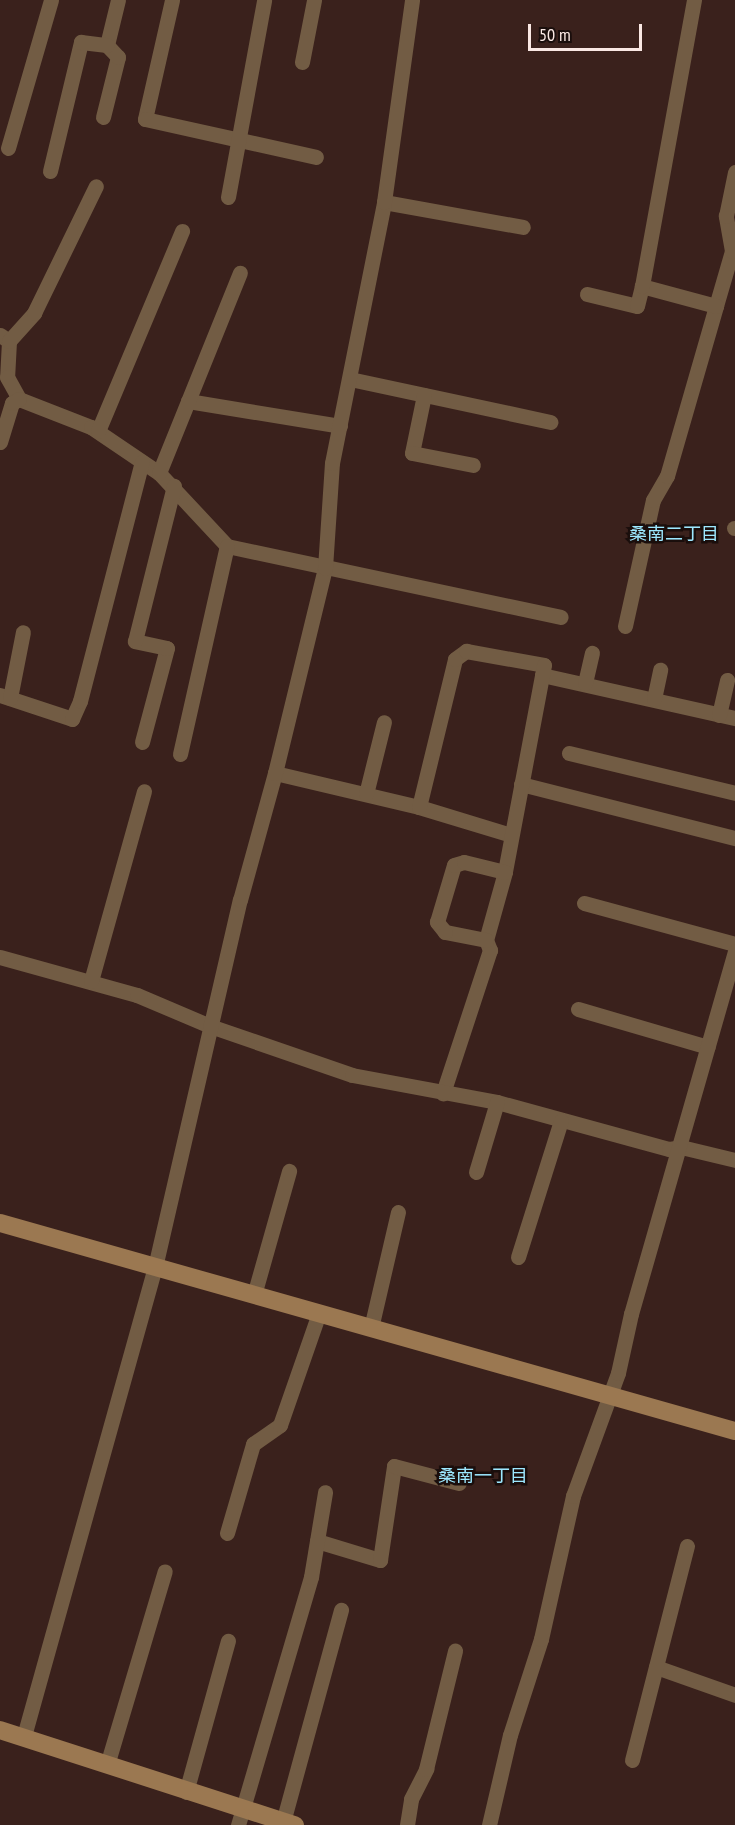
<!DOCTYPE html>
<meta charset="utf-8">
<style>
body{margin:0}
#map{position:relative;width:735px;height:1825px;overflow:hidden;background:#3a211c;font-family:"PT Sans Narrow","Noto Sans JP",sans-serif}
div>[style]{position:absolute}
.street>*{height:15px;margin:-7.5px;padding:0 7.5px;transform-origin:7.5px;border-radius:7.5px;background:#725c44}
.secondary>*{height:18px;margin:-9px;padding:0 9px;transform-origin:9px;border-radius:9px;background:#9b7851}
span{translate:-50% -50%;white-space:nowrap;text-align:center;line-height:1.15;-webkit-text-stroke:5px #1a0e0c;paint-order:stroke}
.neighbourhood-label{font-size:18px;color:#9de8ff}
.scale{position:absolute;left:528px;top:24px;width:114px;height:27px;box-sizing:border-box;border:3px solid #fae8e4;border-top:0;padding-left:8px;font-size:18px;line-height:21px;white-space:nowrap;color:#fae8e4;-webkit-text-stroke:4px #1a0e0c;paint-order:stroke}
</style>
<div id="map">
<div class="street">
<div style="left:172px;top:0;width:122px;rotate:102.8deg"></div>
<div style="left:145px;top:119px;width:175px;rotate:12.5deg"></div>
<div style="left:302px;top:62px;width:63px;rotate:-79deg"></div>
<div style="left:103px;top:117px;width:62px;rotate:-76deg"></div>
<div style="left:118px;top:57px;width:16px;rotate:-133deg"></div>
<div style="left:107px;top:45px;width:46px;rotate:-76.3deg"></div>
<div style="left:8px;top:148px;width:154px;rotate:-73.8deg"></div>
<div style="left:50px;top:171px;width:133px;rotate:-76.5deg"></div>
<div style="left:81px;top:42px;width:26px;rotate:7deg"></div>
<div style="left:228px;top:197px;width:200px;rotate:-79.6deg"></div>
<div style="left:384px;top:202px;width:141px;rotate:10.2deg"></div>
<div style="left:587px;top:294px;width:51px;rotate:13.5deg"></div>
<div style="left:637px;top:306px;width:21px;rotate:-76deg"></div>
<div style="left:716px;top:306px;width:57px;rotate:-73.8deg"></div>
<div style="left:732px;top:251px;width:36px;rotate:-100deg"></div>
<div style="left:726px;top:216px;width:45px;rotate:-78.4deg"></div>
<div style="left:0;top:335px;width:11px;rotate:34deg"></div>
<div style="left:9px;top:341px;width:36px;rotate:93deg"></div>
<div style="left:7px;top:377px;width:25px;rotate:61deg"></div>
<div style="left:19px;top:399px;width:77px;rotate:21.3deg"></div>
<div style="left:91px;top:427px;width:82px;rotate:34.1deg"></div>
<div style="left:159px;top:473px;width:100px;rotate:47deg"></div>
<div style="left:227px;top:546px;width:341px;rotate:12deg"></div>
<div style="left:9px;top:341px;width:38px;rotate:-48deg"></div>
<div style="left:34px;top:313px;width:141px;rotate:-64deg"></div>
<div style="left:350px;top:379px;width:205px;rotate:12.1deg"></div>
<div style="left:424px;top:395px;width:59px;rotate:101.7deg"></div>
<div style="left:412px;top:453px;width:62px;rotate:11.1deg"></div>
<div style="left:188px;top:401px;width:154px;rotate:9.3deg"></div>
<div style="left:98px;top:431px;width:217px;rotate:-67.2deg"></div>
<div style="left:0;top:442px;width:41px;rotate:-72.9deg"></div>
<div style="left:12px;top:403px;width:8px;rotate:-30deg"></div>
<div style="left:159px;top:473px;width:216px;rotate:-68deg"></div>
<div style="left:734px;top:528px;width:1px"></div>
<div style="left:625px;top:626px;width:129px;rotate:-77.5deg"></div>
<div style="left:653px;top:500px;width:28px;rotate:-60deg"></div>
<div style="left:667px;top:476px;width:177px;rotate:-73.9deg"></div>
<div style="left:716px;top:306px;width:77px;rotate:-164.9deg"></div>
<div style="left:642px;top:286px;width:291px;rotate:-79.7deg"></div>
<div style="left:542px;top:675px;width:198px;rotate:12.6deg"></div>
<div style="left:585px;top:683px;width:31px;rotate:-77deg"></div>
<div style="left:0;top:695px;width:76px;rotate:18.4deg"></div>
<div style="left:72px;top:719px;width:20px;rotate:-66deg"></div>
<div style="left:80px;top:701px;width:247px;rotate:-75.5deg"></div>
<div style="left:10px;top:698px;width:67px;rotate:-78.9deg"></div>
<div style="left:654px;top:699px;width:30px;rotate:-78deg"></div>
<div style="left:719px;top:715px;width:36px;rotate:-77deg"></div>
<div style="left:142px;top:742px;width:97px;rotate:-75.1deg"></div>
<div style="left:167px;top:648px;width:33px;rotate:-168deg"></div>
<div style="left:135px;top:641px;width:160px;rotate:-75.9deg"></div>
<div style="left:569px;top:753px;width:171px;rotate:13.5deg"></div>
<div style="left:180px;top:754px;width:213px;rotate:-77.3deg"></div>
<div style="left:275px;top:773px;width:148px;rotate:13.3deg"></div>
<div style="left:419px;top:807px;width:96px;rotate:16.9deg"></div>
<div style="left:521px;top:784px;width:221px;rotate:14.2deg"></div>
<div style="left:366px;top:794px;width:74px;rotate:-76deg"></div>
<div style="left:419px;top:807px;width:152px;rotate:-76.3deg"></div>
<div style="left:455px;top:659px;width:14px;rotate:-36deg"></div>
<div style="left:466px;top:651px;width:79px;rotate:10.2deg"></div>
<div style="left:544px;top:665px;width:211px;rotate:100.7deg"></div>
<div style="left:505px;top:872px;width:71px;rotate:105.6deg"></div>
<div style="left:486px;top:940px;width:11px;rotate:68deg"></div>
<div style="left:490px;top:950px;width:151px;rotate:108.2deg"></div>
<div style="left:584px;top:903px;width:156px;rotate:15.2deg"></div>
<div style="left:486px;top:940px;width:42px;rotate:-169deg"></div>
<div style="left:445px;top:932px;width:13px;rotate:-129deg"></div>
<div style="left:437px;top:922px;width:59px;rotate:-73.4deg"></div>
<div style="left:454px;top:865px;width:10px;rotate:-17deg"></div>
<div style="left:464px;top:862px;width:42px;rotate:13.7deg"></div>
<div style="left:0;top:957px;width:142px;rotate:15.5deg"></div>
<div style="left:137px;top:995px;width:79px;rotate:23deg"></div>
<div style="left:210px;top:1026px;width:150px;rotate:19deg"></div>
<div style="left:352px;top:1075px;width:147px;rotate:10.5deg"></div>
<div style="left:497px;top:1102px;width:178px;rotate:15.3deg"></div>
<div style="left:669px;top:1149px;width:12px;rotate:-9deg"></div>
<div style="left:681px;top:1147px;width:56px;rotate:13.5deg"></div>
<div style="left:91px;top:981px;width:197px;rotate:-74.4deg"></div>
<div style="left:578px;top:1009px;width:135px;rotate:16.3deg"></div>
<div style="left:476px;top:1172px;width:73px;rotate:-73.3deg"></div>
<div style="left:518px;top:1257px;width:143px;rotate:-72.5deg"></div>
<div style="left:254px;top:1295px;width:129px;rotate:-74.2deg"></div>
<div style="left:371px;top:1328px;width:119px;rotate:-76.9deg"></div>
<div style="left:227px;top:1533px;width:93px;rotate:-73.7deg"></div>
<div style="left:253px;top:1444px;width:33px;rotate:-35deg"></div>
<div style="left:280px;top:1425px;width:119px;rotate:-70.8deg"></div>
<div style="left:317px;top:1541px;width:66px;rotate:16.8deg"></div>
<div style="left:380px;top:1560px;width:95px;rotate:-81.5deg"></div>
<div style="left:394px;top:1466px;width:67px;rotate:14.7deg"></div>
<div style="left:656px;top:1667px;width:84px;rotate:19.5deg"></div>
<div style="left:24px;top:1736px;width:487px;rotate:-74.4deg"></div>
<div style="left:155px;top:1267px;width:377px;rotate:-77deg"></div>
<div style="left:240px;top:900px;width:132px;rotate:-74.6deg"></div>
<div style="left:275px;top:773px;width:211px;rotate:-76.3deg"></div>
<div style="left:325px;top:568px;width:105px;rotate:-86.2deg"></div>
<div style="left:332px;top:463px;width:266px;rotate:-78.7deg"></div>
<div style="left:384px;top:202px;width:204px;rotate:-82.1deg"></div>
<div style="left:632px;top:1760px;width:221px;rotate:-75.6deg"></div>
<div style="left:107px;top:1765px;width:202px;rotate:-73.4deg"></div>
<div style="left:186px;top:1792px;width:157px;rotate:-74.5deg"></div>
<div style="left:283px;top:1822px;width:220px;rotate:-74.7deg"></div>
<div style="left:238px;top:1825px;width:259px;rotate:-73.6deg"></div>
<div style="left:311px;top:1577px;width:86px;rotate:-80.6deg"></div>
<div style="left:407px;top:1825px;width:26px;rotate:-81deg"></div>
<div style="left:411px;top:1799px;width:34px;rotate:-63deg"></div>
<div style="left:426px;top:1769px;width:122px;rotate:-76.2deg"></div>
<div style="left:489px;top:1825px;width:92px;rotate:-76.9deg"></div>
<div style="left:510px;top:1735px;width:101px;rotate:-72.1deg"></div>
<div style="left:541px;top:1639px;width:147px;rotate:-77.4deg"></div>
<div style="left:573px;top:1496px;width:131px;rotate:-69.9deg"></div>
<div style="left:618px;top:1373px;width:60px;rotate:-77.6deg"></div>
<div style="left:631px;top:1314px;width:377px;rotate:-74deg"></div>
</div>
<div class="secondary">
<div style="left:0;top:1223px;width:764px;rotate:15.8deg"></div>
<div style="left:0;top:1730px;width:310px;rotate:17.9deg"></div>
</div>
<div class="neighbourhood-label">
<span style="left:674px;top:534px">桑南二丁目</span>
<span style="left:483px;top:1476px">桑南一丁目</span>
</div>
<div class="scale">50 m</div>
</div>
